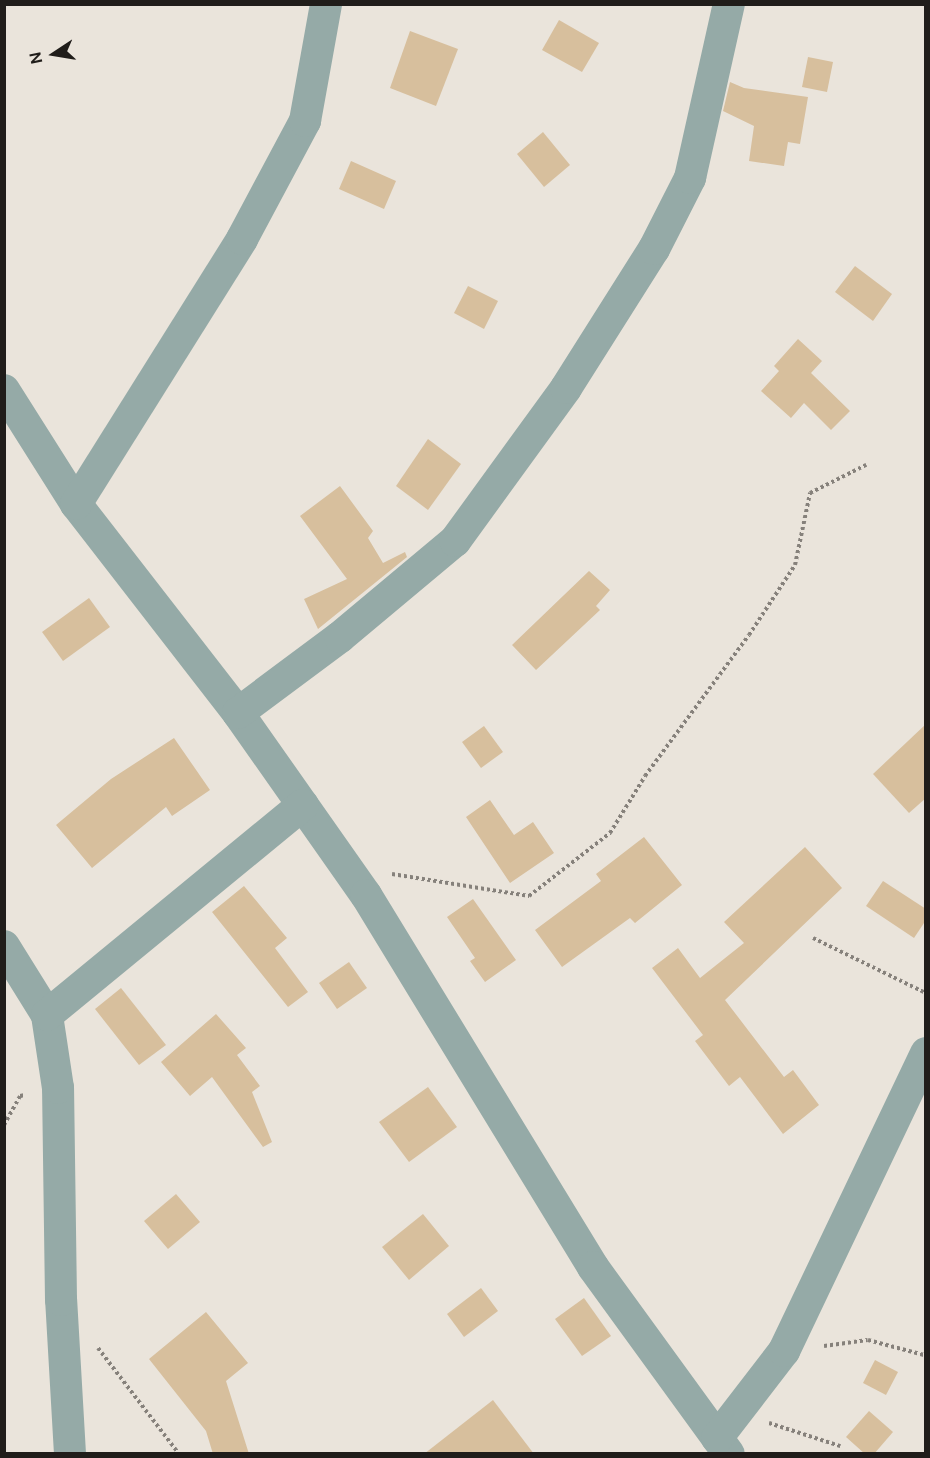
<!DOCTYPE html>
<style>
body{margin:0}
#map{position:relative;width:930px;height:1458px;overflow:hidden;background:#eae4db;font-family:"DM Sans",sans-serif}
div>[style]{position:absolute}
.building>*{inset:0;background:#d7bf9d}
.path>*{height:4px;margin-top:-2px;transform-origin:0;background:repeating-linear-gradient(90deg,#86817b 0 3px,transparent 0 6px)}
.street>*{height:32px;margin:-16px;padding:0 16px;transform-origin:16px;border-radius:16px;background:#95aaa7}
span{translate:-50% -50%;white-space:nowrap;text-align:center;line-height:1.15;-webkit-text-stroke:4.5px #eae4db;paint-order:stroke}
.frame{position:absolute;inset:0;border:6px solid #201d1a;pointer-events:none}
.north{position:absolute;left:24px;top:24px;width:60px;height:60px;-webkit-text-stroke:4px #eae4db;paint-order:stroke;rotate:258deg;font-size:16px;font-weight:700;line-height:24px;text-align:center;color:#201d1a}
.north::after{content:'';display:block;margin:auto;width:21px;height:27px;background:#201d1a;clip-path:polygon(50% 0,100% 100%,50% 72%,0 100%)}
</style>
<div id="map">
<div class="building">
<div style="clip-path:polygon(559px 20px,599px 43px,582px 72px,542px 50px)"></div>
<div style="clip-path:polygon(410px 31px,458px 49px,436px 106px,390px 88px)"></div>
<div style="clip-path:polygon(808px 57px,833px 62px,827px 92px,802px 87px)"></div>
<div style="clip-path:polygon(730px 82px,744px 88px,808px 97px,800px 144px,788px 142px,784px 166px,749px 161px,754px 126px,723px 111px)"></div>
<div style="clip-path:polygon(543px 132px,570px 165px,544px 187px,517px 154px)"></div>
<div style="clip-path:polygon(351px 161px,396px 181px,384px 209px,339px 189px)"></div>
<div style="clip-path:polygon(855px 266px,892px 294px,873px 321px,835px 292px)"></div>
<div style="clip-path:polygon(468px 286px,498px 301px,484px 329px,454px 313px)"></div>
<div style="clip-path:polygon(798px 339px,822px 361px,811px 373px,850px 411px,831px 430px,804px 403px,791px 418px,761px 391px,779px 371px,774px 366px)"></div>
<div style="clip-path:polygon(428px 439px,461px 464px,428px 510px,396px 486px)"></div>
<div style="clip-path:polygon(340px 486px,373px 531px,368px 538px,383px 563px,405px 552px,407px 557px,318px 629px,304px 599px,347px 579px,300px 516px)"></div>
<div style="clip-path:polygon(589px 571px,610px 590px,596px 606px,600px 610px,536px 670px,512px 645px)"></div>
<div style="clip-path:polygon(89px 598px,110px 627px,63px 661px,42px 632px)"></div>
<div style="clip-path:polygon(926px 724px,926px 798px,909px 813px,873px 774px)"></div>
<div style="clip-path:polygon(484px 726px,503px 752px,481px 768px,462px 742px)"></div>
<div style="clip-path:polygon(174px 738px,210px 790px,172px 816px,166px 807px,92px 868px,56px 825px,111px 779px)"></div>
<div style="clip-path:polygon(490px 800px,514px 835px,533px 822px,554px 853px,510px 883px,466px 817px)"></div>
<div style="clip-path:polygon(644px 837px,682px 885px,635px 923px,630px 918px,562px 967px,535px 930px,601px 881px,596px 874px)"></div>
<div style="clip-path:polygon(805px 847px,842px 888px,725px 1000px,784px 1077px,793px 1070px,819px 1105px,783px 1134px,740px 1077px,729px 1086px,695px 1041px,703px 1035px,652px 968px,678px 948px,700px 978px,744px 943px,724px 922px)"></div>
<div style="clip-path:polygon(883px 881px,926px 909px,926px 920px,914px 938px,866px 906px)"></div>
<div style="clip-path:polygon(244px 886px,287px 938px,275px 948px,308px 992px,288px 1007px,212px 912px)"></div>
<div style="clip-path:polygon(473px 899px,516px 960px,485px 982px,470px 961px,475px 958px,447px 917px)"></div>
<div style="clip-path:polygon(349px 962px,367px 988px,337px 1009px,319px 983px)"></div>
<div style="clip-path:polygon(121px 988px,166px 1045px,139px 1065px,95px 1009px)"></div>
<div style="clip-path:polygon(216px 1014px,246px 1048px,237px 1055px,260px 1086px,252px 1092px,272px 1142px,263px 1147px,212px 1077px,190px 1096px,161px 1062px)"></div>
<div style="clip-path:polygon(428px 1087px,457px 1127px,409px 1162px,379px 1122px)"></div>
<div style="clip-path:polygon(176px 1194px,200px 1222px,168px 1249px,144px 1221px)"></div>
<div style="clip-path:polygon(423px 1214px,449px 1246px,409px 1280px,382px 1247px)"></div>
<div style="clip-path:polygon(481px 1288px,498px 1311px,464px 1337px,447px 1314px)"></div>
<div style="clip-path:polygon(584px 1298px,611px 1336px,582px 1356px,555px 1319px)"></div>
<div style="clip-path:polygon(206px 1312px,248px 1363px,226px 1381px,249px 1454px,213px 1454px,206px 1431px,149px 1359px)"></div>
<div style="clip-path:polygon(875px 1360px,898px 1372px,886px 1395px,863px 1383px)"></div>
<div style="clip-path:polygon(493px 1400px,534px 1454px,424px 1454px)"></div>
<div style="clip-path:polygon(869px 1411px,893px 1432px,874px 1454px,865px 1454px,846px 1437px)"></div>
</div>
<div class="path">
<div style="left:392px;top:874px;width:139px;rotate:9.1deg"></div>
<div style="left:529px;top:896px;width:103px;rotate:-37.9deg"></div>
<div style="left:610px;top:833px;width:67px;rotate:-58.4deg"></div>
<div style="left:645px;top:776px;width:175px;rotate:-53.6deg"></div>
<div style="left:749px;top:635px;width:84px;rotate:-56.7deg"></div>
<div style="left:795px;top:565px;width:74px;rotate:-78.2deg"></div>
<div style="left:810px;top:493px;width:63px;rotate:-26.6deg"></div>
<div style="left:813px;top:938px;width:126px;rotate:26deg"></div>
<div style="left:4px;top:1125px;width:33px;rotate:-61deg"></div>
<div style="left:20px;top:1096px;width:5px;rotate:-11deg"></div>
<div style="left:824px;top:1346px;width:44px;rotate:-7.8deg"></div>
<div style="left:868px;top:1340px;width:58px;rotate:15deg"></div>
<div style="left:98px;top:1348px;width:133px;rotate:52.6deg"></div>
<div style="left:769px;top:1423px;width:75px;rotate:17.9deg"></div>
</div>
<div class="street">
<div style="left:4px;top:390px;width:135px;rotate:57.7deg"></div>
<div style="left:76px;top:504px;width:264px;rotate:52.2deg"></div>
<div style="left:238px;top:713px;width:223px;rotate:54.9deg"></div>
<div style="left:366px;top:895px;width:436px;rotate:58.6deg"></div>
<div style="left:593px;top:1267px;width:231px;rotate:54deg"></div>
<div style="left:76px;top:504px;width:313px;rotate:-57.9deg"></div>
<div style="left:242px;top:239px;width:134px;rotate:-61.9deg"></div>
<div style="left:305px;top:121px;width:119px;rotate:-79.8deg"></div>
<div style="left:238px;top:713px;width:127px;rotate:-36.7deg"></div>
<div style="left:340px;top:637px;width:150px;rotate:-39.9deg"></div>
<div style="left:455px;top:541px;width:189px;rotate:-54deg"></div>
<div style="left:566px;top:388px;width:165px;rotate:-57.7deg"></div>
<div style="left:654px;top:249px;width:80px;rotate:-63.1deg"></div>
<div style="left:690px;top:178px;width:178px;rotate:-77.4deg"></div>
<div style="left:4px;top:946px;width:81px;rotate:58.1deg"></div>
<div style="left:717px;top:1438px;width:110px;rotate:-52.4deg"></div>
<div style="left:784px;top:1351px;width:330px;rotate:-64.5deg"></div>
<div style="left:70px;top:1454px;width:154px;rotate:-93.3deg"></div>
<div style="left:61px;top:1300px;width:212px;rotate:-90.8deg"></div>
<div style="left:58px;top:1088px;width:74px;rotate:-98.6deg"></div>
<div style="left:47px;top:1015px;width:331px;rotate:-39.4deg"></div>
</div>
<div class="frame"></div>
<div class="north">N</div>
</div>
